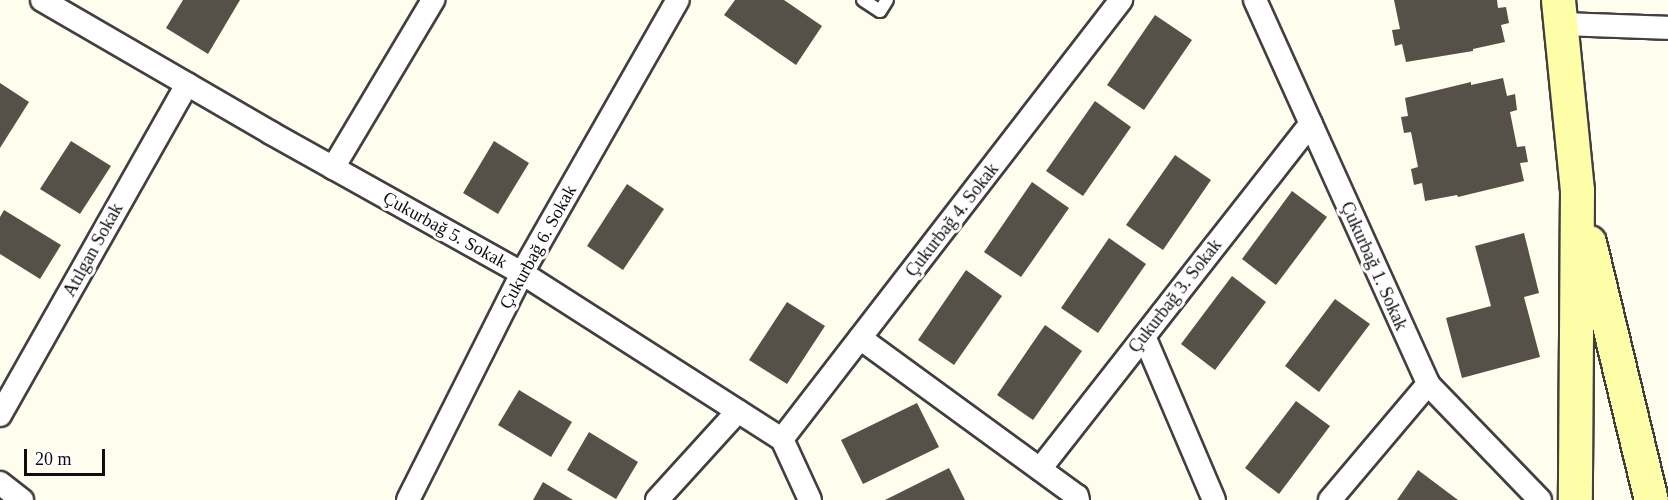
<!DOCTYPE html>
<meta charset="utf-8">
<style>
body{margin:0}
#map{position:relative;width:1668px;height:500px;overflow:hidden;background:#fffded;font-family:"Times New Roman",serif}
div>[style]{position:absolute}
.building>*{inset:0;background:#565049}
.roads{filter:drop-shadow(2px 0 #404040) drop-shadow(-2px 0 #404040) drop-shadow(0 2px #404040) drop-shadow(0 -2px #404040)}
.service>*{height:12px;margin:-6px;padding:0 6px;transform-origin:6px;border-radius:6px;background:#fff}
.minor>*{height:22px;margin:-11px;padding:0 11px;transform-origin:11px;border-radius:11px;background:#fff}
.secondary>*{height:33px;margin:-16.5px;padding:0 16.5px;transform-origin:16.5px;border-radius:16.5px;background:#fffea8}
span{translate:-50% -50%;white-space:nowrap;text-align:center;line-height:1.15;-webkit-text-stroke:6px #fff;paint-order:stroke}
.street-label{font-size:18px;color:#0d0d0d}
.scale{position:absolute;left:24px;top:449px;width:81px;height:27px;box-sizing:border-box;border:3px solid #0d0d0d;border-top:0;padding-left:8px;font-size:18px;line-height:21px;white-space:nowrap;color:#0d0d0d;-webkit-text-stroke:4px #fff;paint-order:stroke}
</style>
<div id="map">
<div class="building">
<div style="clip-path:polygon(183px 0,240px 0,208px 54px,166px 28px)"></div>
<div style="clip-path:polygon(735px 0,784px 0,822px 26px,796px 65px,724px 15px)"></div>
<div style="clip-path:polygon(1394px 0,1497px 0,1498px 8px,1506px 7px,1509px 23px,1501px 25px,1505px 42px,1473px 49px,1473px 51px,1406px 62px,1402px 44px,1395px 46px,1392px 30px,1400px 29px)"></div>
<div style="clip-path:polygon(1155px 15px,1192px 40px,1144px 110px,1107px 85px)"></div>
<div style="clip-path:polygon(1503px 78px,1507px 96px,1515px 94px,1517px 110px,1510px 112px,1517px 147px,1525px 146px,1528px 162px,1520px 163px,1524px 181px,1458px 197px,1457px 195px,1425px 201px,1422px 183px,1414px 185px,1411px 169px,1418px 167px,1411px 132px,1404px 133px,1401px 117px,1408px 116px,1405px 98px,1471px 82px,1471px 85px)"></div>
<div style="clip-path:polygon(0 83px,29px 102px,0 148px)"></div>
<div style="clip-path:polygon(1095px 101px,1131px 127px,1083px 196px,1046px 171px)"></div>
<div style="clip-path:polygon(71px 141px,111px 166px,80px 214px,40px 189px)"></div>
<div style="clip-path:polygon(494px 141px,529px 163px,498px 214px,463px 193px)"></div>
<div style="clip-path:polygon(1175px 155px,1211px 180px,1163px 250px,1126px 225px)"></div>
<div style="clip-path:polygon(1032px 182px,1069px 208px,1021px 277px,984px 252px)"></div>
<div style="clip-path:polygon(627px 184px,664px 209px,623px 270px,587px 246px)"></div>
<div style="clip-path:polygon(1292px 191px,1327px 217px,1276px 285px,1242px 259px)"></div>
<div style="clip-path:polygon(4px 210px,61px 245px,40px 279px,0 254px,0 217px)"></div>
<div style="clip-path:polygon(1524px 233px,1539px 293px,1524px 297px,1540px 357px,1462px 378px,1446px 318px,1491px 306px,1475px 246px)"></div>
<div style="clip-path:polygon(1109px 238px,1146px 264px,1098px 333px,1061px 308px)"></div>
<div style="clip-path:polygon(966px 270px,1002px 296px,954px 365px,918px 340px)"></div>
<div style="clip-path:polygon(1232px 276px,1266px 302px,1215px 370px,1181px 344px)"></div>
<div style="clip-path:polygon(1335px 299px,1370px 324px,1319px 392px,1285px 366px)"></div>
<div style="clip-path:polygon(787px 302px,825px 326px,787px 384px,749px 360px)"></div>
<div style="clip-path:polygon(1045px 325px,1082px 351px,1033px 420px,997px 395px)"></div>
<div style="clip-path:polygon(519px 390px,572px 422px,551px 457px,498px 425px)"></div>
<div style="clip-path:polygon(1296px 401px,1330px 426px,1279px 494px,1245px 468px)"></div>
<div style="clip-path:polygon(917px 403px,939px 447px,863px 484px,841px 440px)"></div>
<div style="clip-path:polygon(589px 432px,638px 462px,616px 499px,567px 470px)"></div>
<div style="clip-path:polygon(949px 468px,965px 500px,885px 500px)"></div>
<div style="clip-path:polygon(1418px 470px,1458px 500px,1397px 500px)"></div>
<div style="clip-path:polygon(543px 482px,573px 500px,533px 500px)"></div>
</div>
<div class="roads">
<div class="service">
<div style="left:863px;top:0;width:20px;rotate:33deg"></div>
<div style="left:880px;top:11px;width:13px;rotate:-58deg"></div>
</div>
<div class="minor">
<div style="left:42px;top:0;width:265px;rotate:30.1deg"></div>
<div style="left:271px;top:133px;width:287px;rotate:29.2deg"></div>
<div style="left:522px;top:273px;width:308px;rotate:32.6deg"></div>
<div style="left:782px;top:439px;width:67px;rotate:65.3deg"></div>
<div style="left:1255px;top:0;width:421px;rotate:65.7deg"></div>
<div style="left:1428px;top:384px;width:161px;rotate:46deg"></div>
<div style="left:1560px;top:24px;width:108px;rotate:2.1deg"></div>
<div style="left:333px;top:168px;width:196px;rotate:-59.2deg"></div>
<div style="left:1144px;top:336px;width:178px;rotate:66.9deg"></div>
<div style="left:860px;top:338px;width:268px;rotate:36.1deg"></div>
<div style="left:1077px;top:496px;width:4px;rotate:76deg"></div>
<div style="left:0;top:415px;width:380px;rotate:-60.5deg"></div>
<div style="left:782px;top:439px;width:555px;rotate:-52.32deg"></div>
<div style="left:1040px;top:469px;width:439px;rotate:-51.9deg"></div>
<div style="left:0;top:483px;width:28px;rotate:38deg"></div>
<div style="left:408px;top:500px;width:254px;rotate:-63.3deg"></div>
<div style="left:522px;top:273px;width:314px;rotate:-60.3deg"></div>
<div style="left:657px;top:500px;width:120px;rotate:-47.7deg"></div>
<div style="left:1330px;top:500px;width:152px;rotate:-49.8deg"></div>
</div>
<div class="secondary">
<div style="left:1558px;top:0;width:191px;rotate:84.3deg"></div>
<div style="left:1577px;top:190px;width:310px;rotate:90.4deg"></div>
<div style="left:1589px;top:242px;width:265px;rotate:76.5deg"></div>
</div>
</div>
<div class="street-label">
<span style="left:952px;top:220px;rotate:-52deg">Çukurbağ 4. Sokak</span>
<span style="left:445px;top:230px;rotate:29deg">Çukurbağ 5. Sokak</span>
<span style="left:538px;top:247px;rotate:-61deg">Çukurbağ 6. Sokak</span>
<span style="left:93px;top:250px;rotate:-61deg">Atılgan Sokak</span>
<span style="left:1374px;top:266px;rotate:66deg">Çukurbağ 1. Sokak</span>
<span style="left:1175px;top:296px;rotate:-52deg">Çukurbağ 3. Sokak</span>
</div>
<div class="scale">20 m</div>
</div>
